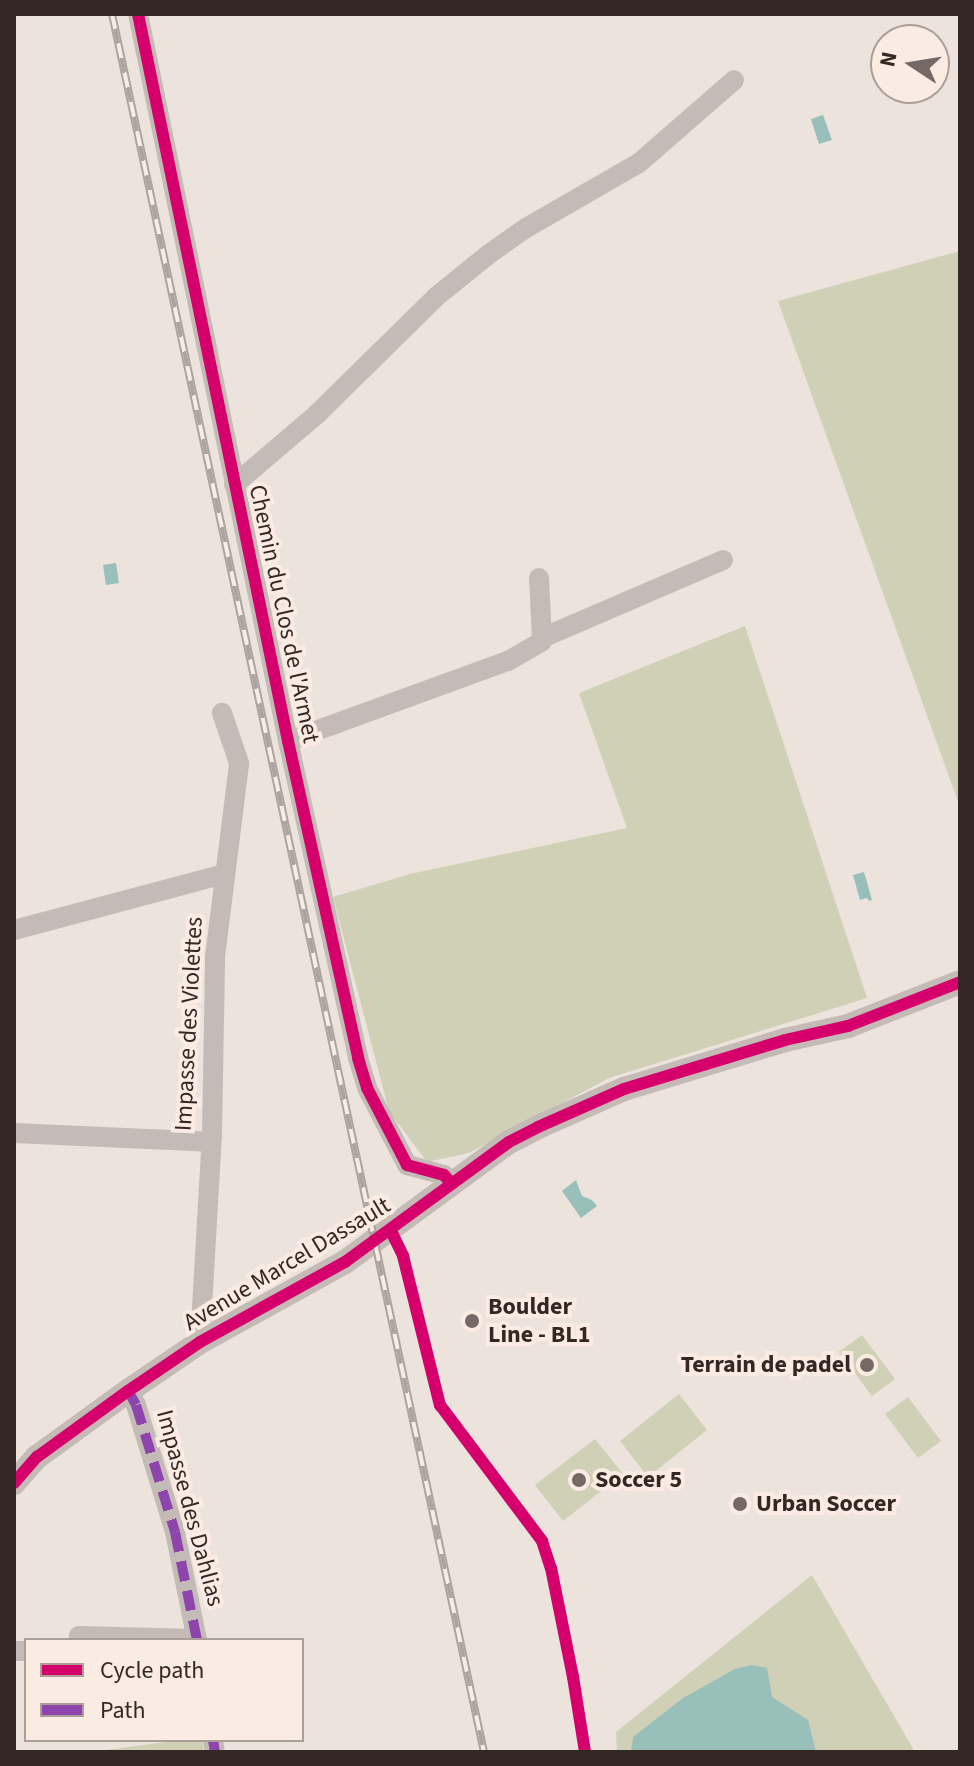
<!DOCTYPE html>
<style>
body{margin:0}
#map{position:relative;width:974px;height:1766px;overflow:hidden;background:#ece3dc;font-family:"Source Sans 3",sans-serif}
div>[style]{position:absolute}
.green>*{inset:0;background:#cfd0b6}
.water>*{inset:0;background:#98bfba}
.minor>*{height:20px;margin:-10px;padding:0 10px;transform-origin:10px;border-radius:10px;background:#c4bbb6}
.tertiary>*{height:24px;margin:-12px;padding:0 12px;transform-origin:12px;border-radius:12px;background:#c4bbb6}
.rail>*{height:8px;margin-top:-4px;transform-origin:0;background:repeating-linear-gradient(90deg,#faece2 0 15px,#aca4a0 0 30px);box-sizing:border-box;border-block:2px solid #aca4a0}
.quiet>*{height:10px;margin-top:-5px;transform-origin:0;background:repeating-linear-gradient(90deg,#8e44ad 0 20px,transparent 0 30px)}
.cycleway>*{height:12px;margin:-6px;padding:0 6px;transform-origin:6px;border-radius:6px;background:#d6006c}
.dots>*{width:22px;height:22px;translate:-50% -50%;box-sizing:border-box;border:4px solid #faece2;border-radius:50%}
span{translate:-50% -50%;white-space:nowrap;text-align:center;line-height:1.15;-webkit-text-stroke:8px #faece2;paint-order:stroke}
.street-label{font-size:24px;color:#342825}
.poi-label{font-size:24px;color:#342825;font-weight:700}
.left{translate:0 -50%;text-align:left}
.right{translate:-100% -50%;text-align:right}
.frame{position:absolute;inset:0;border:16px solid #342825;pointer-events:none}
.legend{position:absolute;left:24px;top:1638px;width:280px;height:104px;box-sizing:border-box;background:#faece2;border:2px solid #ab9e96;margin:0;padding:10px 14px;list-style:none;font-size:24px;color:#342825}
.legend li{display:flex;align-items:center;gap:16px;height:40px}
.legend b{width:40px;border:2px solid #ab9e96}
.north{position:absolute;left:870px;top:24px;width:80px;height:80px;box-sizing:border-box;background:#faece2;border:2px solid #ab9e96;border-radius:50%;rotate:282deg;font-size:22px;font-weight:700;line-height:32px;text-align:center;color:#342825}
.north::after{content:'';display:block;margin:auto;width:28px;height:36px;background:#746965;clip-path:polygon(50% 0,100% 100%,50% 72%,0 100%)}
</style>
<div id="map">
<div class="green">
<div style="clip-path:polygon(960px 251px,960px 807px,778px 301px)"></div>
<div style="clip-path:polygon(745px 626px,867px 998px,609px 1078px,469px 1153px,427px 1162px,389px 1111px,333px 897px,410px 874px,627px 828px,579px 693px)"></div>
<div style="clip-path:polygon(862px 1335px,895px 1379px,872px 1396px,839px 1352px)"></div>
<div style="clip-path:polygon(679px 1394px,707px 1430px,648px 1477px,620px 1441px)"></div>
<div style="clip-path:polygon(908px 1397px,941px 1441px,918px 1458px,885px 1414px)"></div>
<div style="clip-path:polygon(595px 1439px,623px 1474px,563px 1521px,535px 1485px)"></div>
<div style="clip-path:polygon(812px 1575px,915px 1752px,617px 1752px,616px 1732px)"></div>
<div style="clip-path:polygon(180px 1740px,202px 1740px,204px 1752px,91px 1752px)"></div>
</div>
<div class="water">
<div style="clip-path:polygon(823px 115px,832px 140px,819px 144px,811px 119px)"></div>
<div style="clip-path:polygon(116px 563px,119px 583px,106px 585px,103px 565px)"></div>
<div style="clip-path:polygon(864px 872px,872px 900px,869px 901px,867px 898px,860px 900px,853px 875px)"></div>
<div style="clip-path:polygon(576px 1180px,582px 1196px,592px 1200px,597px 1206px,581px 1218px,562px 1191px)"></div>
<div style="clip-path:polygon(752px 1665px,767px 1668px,772px 1697px,808px 1720px,816px 1752px,631px 1752px,633px 1737px,683px 1698px,735px 1669px)"></div>
</div>
<div class="minor">
<div style="left:138px;top:14px;width:742px;rotate:78.34deg"></div>
<div style="left:288px;top:741px;width:325px;rotate:77.5deg"></div>
<div style="left:358px;top:1058px;width:31px;rotate:73deg"></div>
<div style="left:367px;top:1088px;width:87px;rotate:62.5deg"></div>
<div style="left:407px;top:1165px;width:38px;rotate:15deg"></div>
<div style="left:444px;top:1175px;width:11px;rotate:49deg"></div>
<div style="left:234px;top:485px;width:108px;rotate:-40.5deg"></div>
<div style="left:316px;top:415px;width:170px;rotate:-44.5deg"></div>
<div style="left:437px;top:296px;width:67px;rotate:-38.9deg"></div>
<div style="left:489px;top:254px;width:45px;rotate:-35.1deg"></div>
<div style="left:526px;top:228px;width:130px;rotate:-29.9deg"></div>
<div style="left:639px;top:163px;width:126px;rotate:-41.1deg"></div>
<div style="left:542px;top:638px;width:197px;rotate:-23.3deg"></div>
<div style="left:288px;top:741px;width:234px;rotate:-20deg"></div>
<div style="left:508px;top:661px;width:39px;rotate:-30deg"></div>
<div style="left:542px;top:641px;width:63px;rotate:-92.7deg"></div>
<div style="left:14px;top:930px;width:218px;rotate:-14.9deg"></div>
<div style="left:14px;top:1133px;width:195px;rotate:2.6deg"></div>
<div style="left:200px;top:1342px;width:208px;rotate:-86.7deg"></div>
<div style="left:212px;top:1134px;width:177px;rotate:-89deg"></div>
<div style="left:215px;top:957px;width:195px;rotate:-82.9deg"></div>
<div style="left:239px;top:763px;width:53px;rotate:-108.8deg"></div>
<div style="left:128px;top:1391px;width:16px;rotate:60deg"></div>
<div style="left:136px;top:1405px;width:133px;rotate:72.9deg"></div>
<div style="left:175px;top:1532px;width:110px;rotate:78.5deg"></div>
<div style="left:79px;top:1640px;width:4px;rotate:-90deg"></div>
<div style="left:79px;top:1636px;width:118px;rotate:1.5deg"></div>
<div style="left:14px;top:1651px;width:12px"></div>
<div style="left:213px;top:1740px;width:12px;rotate:81deg"></div>
</div>
<div class="tertiary">
<div style="left:14px;top:1483px;width:35px;rotate:-49deg"></div>
<div style="left:37px;top:1457px;width:112px;rotate:-36deg"></div>
<div style="left:128px;top:1391px;width:87px;rotate:-34.2deg"></div>
<div style="left:200px;top:1342px;width:166px;rotate:-28.9deg"></div>
<div style="left:345px;top:1262px;width:203px;rotate:-36.2deg"></div>
<div style="left:509px;top:1142px;width:33px;rotate:-27deg"></div>
<div style="left:538px;top:1127px;width:94px;rotate:-23.8deg"></div>
<div style="left:624px;top:1089px;width:168px;rotate:-16.9deg"></div>
<div style="left:785px;top:1040px;width:65px;rotate:-12.5deg"></div>
<div style="left:848px;top:1026px;width:120px;rotate:-21.4deg"></div>
</div>
<div class="rail">
<div style="left:112px;top:14px;width:1777px;rotate:77.92deg"></div>
</div>
<div class="quiet">
<div style="left:128px;top:1391px;width:16px;rotate:60deg"></div>
<div style="left:136px;top:1405px;width:133px;rotate:72.9deg"></div>
<div style="left:175px;top:1532px;width:110px;rotate:78.5deg"></div>
<div style="left:213px;top:1740px;width:12px;rotate:81deg"></div>
</div>
<div class="cycleway">
<div style="left:138px;top:14px;width:742px;rotate:78.34deg"></div>
<div style="left:288px;top:741px;width:325px;rotate:77.5deg"></div>
<div style="left:358px;top:1058px;width:31px;rotate:73deg"></div>
<div style="left:367px;top:1088px;width:87px;rotate:62.5deg"></div>
<div style="left:407px;top:1165px;width:38px;rotate:15deg"></div>
<div style="left:444px;top:1175px;width:11px;rotate:49deg"></div>
<div style="left:391px;top:1231px;width:28px;rotate:64deg"></div>
<div style="left:403px;top:1256px;width:154px;rotate:76.1deg"></div>
<div style="left:440px;top:1405px;width:170px;rotate:53.1deg"></div>
<div style="left:542px;top:1541px;width:28px;rotate:72deg"></div>
<div style="left:551px;top:1568px;width:111px;rotate:78.6deg"></div>
<div style="left:573px;top:1677px;width:76px;rotate:80.9deg"></div>
<div style="left:14px;top:1483px;width:35px;rotate:-49deg"></div>
<div style="left:37px;top:1457px;width:112px;rotate:-36deg"></div>
<div style="left:128px;top:1391px;width:87px;rotate:-34.2deg"></div>
<div style="left:200px;top:1342px;width:166px;rotate:-28.9deg"></div>
<div style="left:345px;top:1262px;width:203px;rotate:-36.2deg"></div>
<div style="left:509px;top:1142px;width:33px;rotate:-27deg"></div>
<div style="left:538px;top:1127px;width:94px;rotate:-23.8deg"></div>
<div style="left:624px;top:1089px;width:168px;rotate:-16.9deg"></div>
<div style="left:785px;top:1040px;width:65px;rotate:-12.5deg"></div>
<div style="left:848px;top:1026px;width:120px;rotate:-21.4deg"></div>
</div>
<div class="dots">
<div style="left:472px;top:1321px;background:#746965"></div>
<div style="left:867px;top:1365px;background:#746965"></div>
<div style="left:579px;top:1480px;background:#746965"></div>
<div style="left:740px;top:1504px;background:#746965"></div>
</div>
<div class="street-label">
<span style="left:284px;top:614px;rotate:78deg">Chemin du Clos de l'Armet</span>
<span style="left:189px;top:1024px;rotate:-87deg">Impasse des Violettes</span>
<span style="left:287px;top:1264px;rotate:-31deg">Avenue Marcel Dassault</span>
<span style="left:190px;top:1508px;rotate:75deg">Impasse des Dahlias</span>
</div>
<div class="poi-label">
<span class="left" style="left:488px;top:1321px">Boulder<br>Line - BL1</span>
<span class="right" style="left:851px;top:1365px">Terrain de padel</span>
<span class="left" style="left:595px;top:1480px">Soccer 5</span>
<span class="left" style="left:756px;top:1504px">Urban Soccer</span>
</div>
<div class="frame"></div>
<ul class="legend">
<li><b style="height:10px;background:#d6006c"></b>Cycle path</li>
<li><b style="height:10px;background:#8e44ad"></b>Path</li>
</ul>
<div class="north">N</div>
</div>
